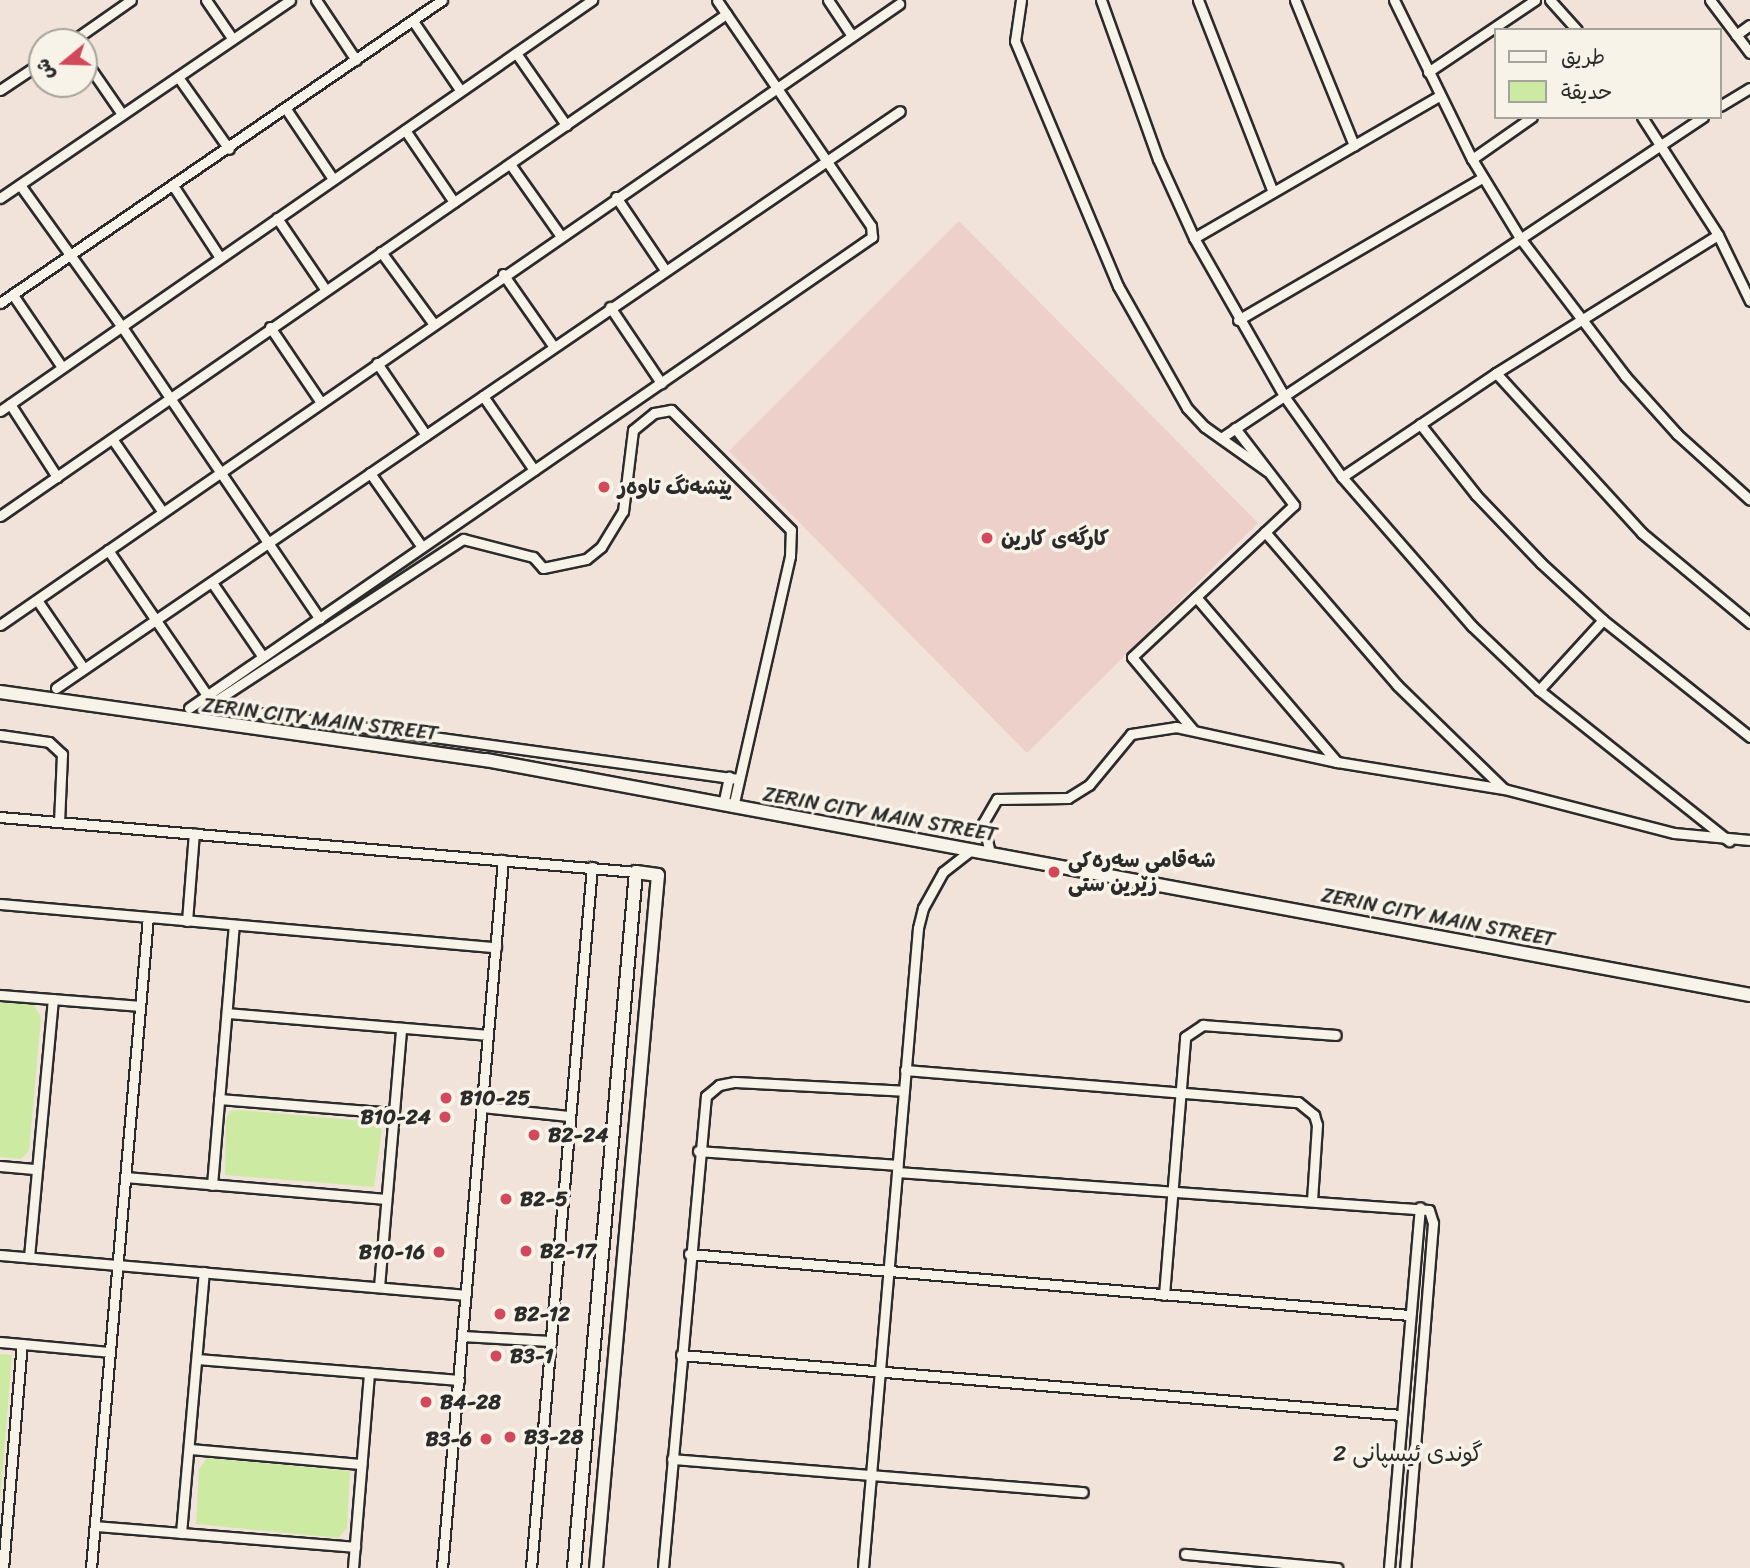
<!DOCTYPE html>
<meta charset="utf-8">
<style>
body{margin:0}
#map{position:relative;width:1750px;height:1568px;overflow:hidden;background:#f2e3da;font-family:Sriracha,"Playpen Sans Arabic",sans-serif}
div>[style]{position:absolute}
.built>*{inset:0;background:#ecd0c9}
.green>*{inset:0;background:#cdeaa2}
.roads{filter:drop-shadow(2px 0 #2b2b2b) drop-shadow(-2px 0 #2b2b2b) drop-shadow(0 2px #2b2b2b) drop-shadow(0 -2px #2b2b2b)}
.street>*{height:9px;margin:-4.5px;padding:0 4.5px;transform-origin:4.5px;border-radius:4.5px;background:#f7f3e8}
.secondary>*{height:12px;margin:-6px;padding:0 6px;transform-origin:6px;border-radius:6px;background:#f7f3e8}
.dots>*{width:19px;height:19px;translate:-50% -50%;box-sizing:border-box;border:4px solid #f7f3e8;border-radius:50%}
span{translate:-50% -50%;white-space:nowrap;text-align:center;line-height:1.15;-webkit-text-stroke:7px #f7f3e8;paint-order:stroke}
.poi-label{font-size:21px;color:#2b2b2b;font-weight:700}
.left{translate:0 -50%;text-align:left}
.right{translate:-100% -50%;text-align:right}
.street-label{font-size:21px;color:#2b2b2b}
.neighbourhood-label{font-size:23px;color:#2b2b2b}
.legend{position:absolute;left:1494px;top:28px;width:228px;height:91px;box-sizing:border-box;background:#f7f3e8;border:2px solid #a5a39c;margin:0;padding:9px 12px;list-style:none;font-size:21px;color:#2b2b2b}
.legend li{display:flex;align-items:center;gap:14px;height:35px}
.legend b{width:35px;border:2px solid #a5a39c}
.north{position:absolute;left:28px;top:28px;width:70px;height:70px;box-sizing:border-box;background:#f7f3e8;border:2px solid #a5a39c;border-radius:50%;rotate:251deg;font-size:19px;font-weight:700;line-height:28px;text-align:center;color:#2b2b2b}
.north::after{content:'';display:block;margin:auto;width:24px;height:32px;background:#d1495b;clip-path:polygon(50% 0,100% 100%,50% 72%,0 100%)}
</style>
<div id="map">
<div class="built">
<div style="clip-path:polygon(959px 221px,1258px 523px,1027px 753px,729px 451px)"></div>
</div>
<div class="green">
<div style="clip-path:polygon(0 1002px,33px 1004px,41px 1017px,29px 1151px,21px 1159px,0 1157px)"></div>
<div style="clip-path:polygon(239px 1110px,375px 1122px,382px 1130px,374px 1187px,225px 1175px,226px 1120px,230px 1111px)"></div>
<div style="clip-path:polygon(0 1354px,12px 1355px,0 1501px)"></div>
<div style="clip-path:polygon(207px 1458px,350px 1471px,347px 1528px,338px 1538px,196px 1524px,199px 1469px)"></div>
</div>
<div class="roads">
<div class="street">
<div style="left:206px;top:0;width:46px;rotate:55.6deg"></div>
<div style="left:316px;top:0;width:72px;rotate:56.3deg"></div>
<div style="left:828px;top:0;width:43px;rotate:56.3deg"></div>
<div style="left:1021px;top:0;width:41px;rotate:98.3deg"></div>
<div style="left:1015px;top:41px;width:266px;rotate:67.2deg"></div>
<div style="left:1118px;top:286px;width:140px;rotate:60.5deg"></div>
<div style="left:1187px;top:408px;width:26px;rotate:47deg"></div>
<div style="left:1205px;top:427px;width:76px;rotate:35.4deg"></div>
<div style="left:1101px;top:0;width:169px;rotate:70.3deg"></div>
<div style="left:1158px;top:159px;width:87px;rotate:65.5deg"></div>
<div style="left:1194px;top:238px;width:182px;rotate:60.3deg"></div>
<div style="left:1284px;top:396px;width:100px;rotate:54.4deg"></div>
<div style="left:1342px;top:477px;width:198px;rotate:48.9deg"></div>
<div style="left:1472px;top:626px;width:93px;rotate:43.7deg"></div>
<div style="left:1539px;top:690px;width:243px;rotate:38.5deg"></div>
<div style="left:1198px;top:0;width:206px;rotate:68.7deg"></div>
<div style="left:1295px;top:0;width:157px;rotate:67.9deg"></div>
<div style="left:1394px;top:0;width:177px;rotate:63.9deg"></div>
<div style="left:1472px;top:159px;width:92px;rotate:58.7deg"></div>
<div style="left:1520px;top:238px;width:173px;rotate:52.7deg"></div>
<div style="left:1625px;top:376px;width:78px;rotate:48.1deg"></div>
<div style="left:1677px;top:434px;width:98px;rotate:42.1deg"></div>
<div style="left:1550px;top:0;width:40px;rotate:48deg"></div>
<div style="left:1710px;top:0;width:66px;rotate:53deg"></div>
<div style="left:413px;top:21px;width:83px;rotate:55.7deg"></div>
<div style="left:1736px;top:35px;width:17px;rotate:-36deg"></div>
<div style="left:71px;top:42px;width:73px;rotate:-35deg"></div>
<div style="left:516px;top:53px;width:88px;rotate:55.2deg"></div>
<div style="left:84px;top:59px;width:67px;rotate:55.4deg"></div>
<div style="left:1428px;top:72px;width:129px;rotate:-33.9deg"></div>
<div style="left:178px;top:77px;width:88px;rotate:54.7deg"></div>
<div style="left:0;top:90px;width:50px;rotate:-33.7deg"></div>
<div style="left:1720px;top:106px;width:35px;rotate:-31deg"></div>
<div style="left:286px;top:109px;width:84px;rotate:56.1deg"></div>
<div style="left:1642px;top:117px;width:140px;rotate:57.2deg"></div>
<div style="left:1718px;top:235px;width:73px;rotate:64.1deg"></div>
<div style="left:405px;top:130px;width:87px;rotate:55.8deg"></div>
<div style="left:1472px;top:159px;width:73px;rotate:-35deg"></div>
<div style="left:510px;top:164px;width:87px;rotate:54.8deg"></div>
<div style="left:20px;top:185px;width:171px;rotate:54.3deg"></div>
<div style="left:120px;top:324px;width:356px;rotate:55.9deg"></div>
<div style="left:174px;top:187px;width:82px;rotate:56.9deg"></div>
<div style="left:616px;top:197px;width:88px;rotate:56.1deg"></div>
<div style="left:0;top:198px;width:351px;rotate:-34.3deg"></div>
<div style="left:277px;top:218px;width:86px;rotate:55.9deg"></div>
<div style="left:1194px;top:238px;width:283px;rotate:-30.1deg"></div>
<div style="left:381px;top:252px;width:88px;rotate:53.8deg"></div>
<div style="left:503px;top:274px;width:89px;rotate:55.1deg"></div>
<div style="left:13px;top:295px;width:87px;rotate:55.8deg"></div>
<div style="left:0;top:303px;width:536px;rotate:-34.43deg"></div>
<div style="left:610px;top:307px;width:92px;rotate:56.1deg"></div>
<div style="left:1238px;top:320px;width:282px;rotate:-30.2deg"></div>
<div style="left:270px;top:327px;width:89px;rotate:56deg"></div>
<div style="left:377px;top:363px;width:87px;rotate:55.8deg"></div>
<div style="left:1496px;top:373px;width:217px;rotate:47.6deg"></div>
<div style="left:1642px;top:533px;width:141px;rotate:39.8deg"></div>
<div style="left:483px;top:396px;width:90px;rotate:55.4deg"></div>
<div style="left:10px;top:404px;width:87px;rotate:57.2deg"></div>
<div style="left:0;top:411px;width:721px;rotate:-34.77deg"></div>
<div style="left:1420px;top:424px;width:90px;rotate:51.7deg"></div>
<div style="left:1476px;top:495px;width:94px;rotate:46.3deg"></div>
<div style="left:1541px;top:563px;width:84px;rotate:42.6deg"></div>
<div style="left:1603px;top:620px;width:188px;rotate:38.5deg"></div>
<div style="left:1221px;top:438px;width:579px;rotate:-33.66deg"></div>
<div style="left:113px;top:440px;width:86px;rotate:55.4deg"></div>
<div style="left:370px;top:473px;width:90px;rotate:54.9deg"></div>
<div style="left:1342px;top:477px;width:186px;rotate:-34deg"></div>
<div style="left:1496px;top:373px;width:261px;rotate:-31.9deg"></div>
<div style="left:0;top:516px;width:883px;rotate:-34.66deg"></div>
<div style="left:1265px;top:532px;width:202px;rotate:49.2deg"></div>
<div style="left:1397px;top:685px;width:148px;rotate:44.2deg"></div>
<div style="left:108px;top:550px;width:176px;rotate:55.7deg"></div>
<div style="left:213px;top:584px;width:88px;rotate:55.6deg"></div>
<div style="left:1196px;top:597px;width:217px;rotate:49.5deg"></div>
<div style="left:37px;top:600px;width:83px;rotate:55.7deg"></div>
<div style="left:0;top:625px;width:1093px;rotate:-34.64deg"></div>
<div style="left:56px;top:688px;width:1022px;rotate:-34.36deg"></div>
<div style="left:1539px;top:690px;width:95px;rotate:-47.6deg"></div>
<div style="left:189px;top:708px;width:830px;rotate:-34.59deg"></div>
<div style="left:872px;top:237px;width:11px;rotate:-95deg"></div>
<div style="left:871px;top:226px;width:273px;rotate:-124.3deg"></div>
<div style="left:1193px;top:730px;width:95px;rotate:-129.9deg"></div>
<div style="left:1132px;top:657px;width:222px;rotate:-43.2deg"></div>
<div style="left:1294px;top:505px;width:97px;rotate:-127.5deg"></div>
<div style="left:0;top:735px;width:49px;rotate:8.1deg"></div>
<div style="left:49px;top:742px;width:18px;rotate:43deg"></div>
<div style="left:62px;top:754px;width:68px;rotate:92.5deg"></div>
<div style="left:723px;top:805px;width:29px;rotate:-78deg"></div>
<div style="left:733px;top:807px;width:257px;rotate:-77.2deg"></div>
<div style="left:790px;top:556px;width:26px;rotate:-88deg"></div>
<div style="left:791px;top:530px;width:170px;rotate:-135deg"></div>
<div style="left:671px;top:410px;width:17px;rotate:170deg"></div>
<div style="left:654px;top:413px;width:27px;rotate:141deg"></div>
<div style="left:633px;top:430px;width:82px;rotate:97deg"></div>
<div style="left:623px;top:511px;width:42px;rotate:121.4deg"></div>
<div style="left:601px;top:547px;width:19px;rotate:141deg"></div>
<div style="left:586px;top:559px;width:44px;rotate:168.2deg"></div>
<div style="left:543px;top:568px;width:15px;rotate:-132deg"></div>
<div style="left:533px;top:557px;width:72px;rotate:-165.6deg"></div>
<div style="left:463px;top:539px;width:305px;rotate:146.8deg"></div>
<div style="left:208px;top:706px;width:535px;rotate:7.84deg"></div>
<div style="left:0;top:817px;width:638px;rotate:4.94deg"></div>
<div style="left:990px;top:853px;width:31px;rotate:-103deg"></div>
<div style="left:983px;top:823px;width:28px;rotate:-60deg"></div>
<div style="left:997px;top:799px;width:71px;rotate:-0.8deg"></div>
<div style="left:1068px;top:798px;width:25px;rotate:-32deg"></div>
<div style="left:1089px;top:785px;width:66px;rotate:-50.5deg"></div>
<div style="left:1131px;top:734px;width:46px;rotate:-8.8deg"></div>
<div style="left:1176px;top:727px;width:165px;rotate:12.3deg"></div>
<div style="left:1337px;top:762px;width:169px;rotate:9.2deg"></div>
<div style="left:1504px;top:789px;width:176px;rotate:14.5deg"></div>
<div style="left:1674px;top:833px;width:76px;rotate:5.3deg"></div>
<div style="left:0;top:904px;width:498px;rotate:5deg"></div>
<div style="left:187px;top:921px;width:88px;rotate:-85.5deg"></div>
<div style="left:0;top:995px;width:140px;rotate:4.5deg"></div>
<div style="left:227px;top:1013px;width:261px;rotate:4.8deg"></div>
<div style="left:905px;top:1070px;width:394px;rotate:4.7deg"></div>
<div style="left:1298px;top:1102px;width:21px;rotate:39deg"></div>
<div style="left:1314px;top:1115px;width:10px;rotate:73deg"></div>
<div style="left:1317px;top:1125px;width:76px;rotate:93.8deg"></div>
<div style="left:219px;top:1099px;width:175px;rotate:4.6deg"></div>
<div style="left:482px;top:1107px;width:87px;rotate:5.9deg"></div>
<div style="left:698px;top:1151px;width:200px;rotate:4deg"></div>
<div style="left:0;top:1166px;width:37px;rotate:5deg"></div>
<div style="left:897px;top:1172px;width:533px;rotate:4.09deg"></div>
<div style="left:1429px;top:1210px;width:14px;rotate:73deg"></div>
<div style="left:1433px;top:1223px;width:346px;rotate:94.6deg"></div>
<div style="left:125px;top:1177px;width:262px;rotate:4.8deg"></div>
<div style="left:212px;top:1185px;width:261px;rotate:-85.2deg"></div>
<div style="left:689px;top:1254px;width:724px;rotate:4.84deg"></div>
<div style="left:0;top:1255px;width:467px;rotate:4.9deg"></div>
<div style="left:29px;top:1257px;width:259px;rotate:-84.7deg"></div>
<div style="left:379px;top:1287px;width:260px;rotate:-85.1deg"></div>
<div style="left:1164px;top:1295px;width:259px;rotate:-85.3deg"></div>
<div style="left:1185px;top:1037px;width:22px;rotate:-34deg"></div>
<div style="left:1203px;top:1025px;width:133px;rotate:4.3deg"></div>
<div style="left:462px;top:1336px;width:88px;rotate:3.3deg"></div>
<div style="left:0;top:1342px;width:110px;rotate:5.2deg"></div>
<div style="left:681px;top:1355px;width:723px;rotate:4.76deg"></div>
<div style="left:197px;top:1359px;width:263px;rotate:4.6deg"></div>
<div style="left:189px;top:1449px;width:173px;rotate:5deg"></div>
<div style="left:672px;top:1459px;width:412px;rotate:4.6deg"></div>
<div style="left:95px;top:1526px;width:261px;rotate:4.6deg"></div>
<div style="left:181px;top:1533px;width:262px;rotate:-85deg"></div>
<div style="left:1185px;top:1554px;width:153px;rotate:5.3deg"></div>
<div style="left:3px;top:1568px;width:225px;rotate:-85.2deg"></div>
<div style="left:91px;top:1568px;width:653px;rotate:-85deg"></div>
<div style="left:353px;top:1568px;width:194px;rotate:-85.3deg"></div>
<div style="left:442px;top:1568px;width:711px;rotate:-85.08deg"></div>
<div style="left:531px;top:1568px;width:704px;rotate:-85.03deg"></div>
<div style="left:663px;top:1568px;width:474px;rotate:-84.8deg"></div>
<div style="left:706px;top:1096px;width:17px;rotate:-40deg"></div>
<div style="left:719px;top:1085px;width:16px;rotate:-11deg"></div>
<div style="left:735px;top:1082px;width:169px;rotate:3deg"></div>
<div style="left:863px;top:1568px;width:642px;rotate:-85.09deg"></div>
<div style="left:918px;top:928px;width:21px;rotate:-76deg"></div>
<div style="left:923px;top:908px;width:41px;rotate:-60.9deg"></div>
<div style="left:943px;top:872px;width:37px;rotate:-38deg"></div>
<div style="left:1389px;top:1568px;width:362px;rotate:-85.1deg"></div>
</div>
<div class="secondary">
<div style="left:0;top:692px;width:491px;rotate:8deg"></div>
<div style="left:486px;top:760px;width:1286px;rotate:10.53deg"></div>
<div style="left:574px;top:1568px;width:699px;rotate:-84.91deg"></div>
<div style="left:636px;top:872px;width:22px;rotate:8deg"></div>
<div style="left:658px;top:875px;width:696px;rotate:95.11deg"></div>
</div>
</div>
<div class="dots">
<div style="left:604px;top:487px;background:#d1495b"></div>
<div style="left:987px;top:538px;background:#d1495b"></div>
<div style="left:1054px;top:872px;background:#d1495b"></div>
<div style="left:446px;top:1098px;background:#d1495b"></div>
<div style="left:445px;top:1117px;background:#d1495b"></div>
<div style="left:534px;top:1135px;background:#d1495b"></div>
<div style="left:506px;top:1199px;background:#d1495b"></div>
<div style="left:526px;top:1251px;background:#d1495b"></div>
<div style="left:439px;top:1252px;background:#d1495b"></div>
<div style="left:500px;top:1314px;background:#d1495b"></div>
<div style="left:496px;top:1356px;background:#d1495b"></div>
<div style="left:426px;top:1402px;background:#d1495b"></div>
<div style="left:510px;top:1437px;background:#d1495b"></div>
<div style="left:486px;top:1439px;background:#d1495b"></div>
</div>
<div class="poi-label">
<span class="left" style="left:618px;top:487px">پێشەنگ تاوەر</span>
<span class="left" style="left:1001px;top:538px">کارگەی کارین</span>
<span class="left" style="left:1068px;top:872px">شەقامی سەرەکی<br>زێرین ستی</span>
<span class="left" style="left:460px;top:1098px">B10-25</span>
<span class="right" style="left:431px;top:1117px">B10-24</span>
<span class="left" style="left:548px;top:1135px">B2-24</span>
<span class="left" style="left:520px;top:1199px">B2-5</span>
<span class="left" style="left:540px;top:1251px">B2-17</span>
<span class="right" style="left:425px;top:1252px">B10-16</span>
<span class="left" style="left:514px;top:1314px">B2-12</span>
<span class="left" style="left:510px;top:1356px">B3-1</span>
<span class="left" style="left:440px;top:1402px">B4-28</span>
<span class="left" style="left:524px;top:1437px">B3-28</span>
<span class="right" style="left:472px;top:1439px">B3-6</span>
</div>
<div class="street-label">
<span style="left:320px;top:719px;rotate:7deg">ZERIN CITY MAIN STREET</span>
<span style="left:880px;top:814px;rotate:10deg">ZERIN CITY MAIN STREET</span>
<span style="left:1438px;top:917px;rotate:11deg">ZERIN CITY MAIN STREET</span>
</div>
<div class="neighbourhood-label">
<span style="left:1408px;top:1454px">گوندی ئیسپانی 2</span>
</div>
<ul class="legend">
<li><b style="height:9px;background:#f7f3e8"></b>طريق</li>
<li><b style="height:19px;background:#cdeaa2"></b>حديقة</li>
</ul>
<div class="north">ش</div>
</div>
